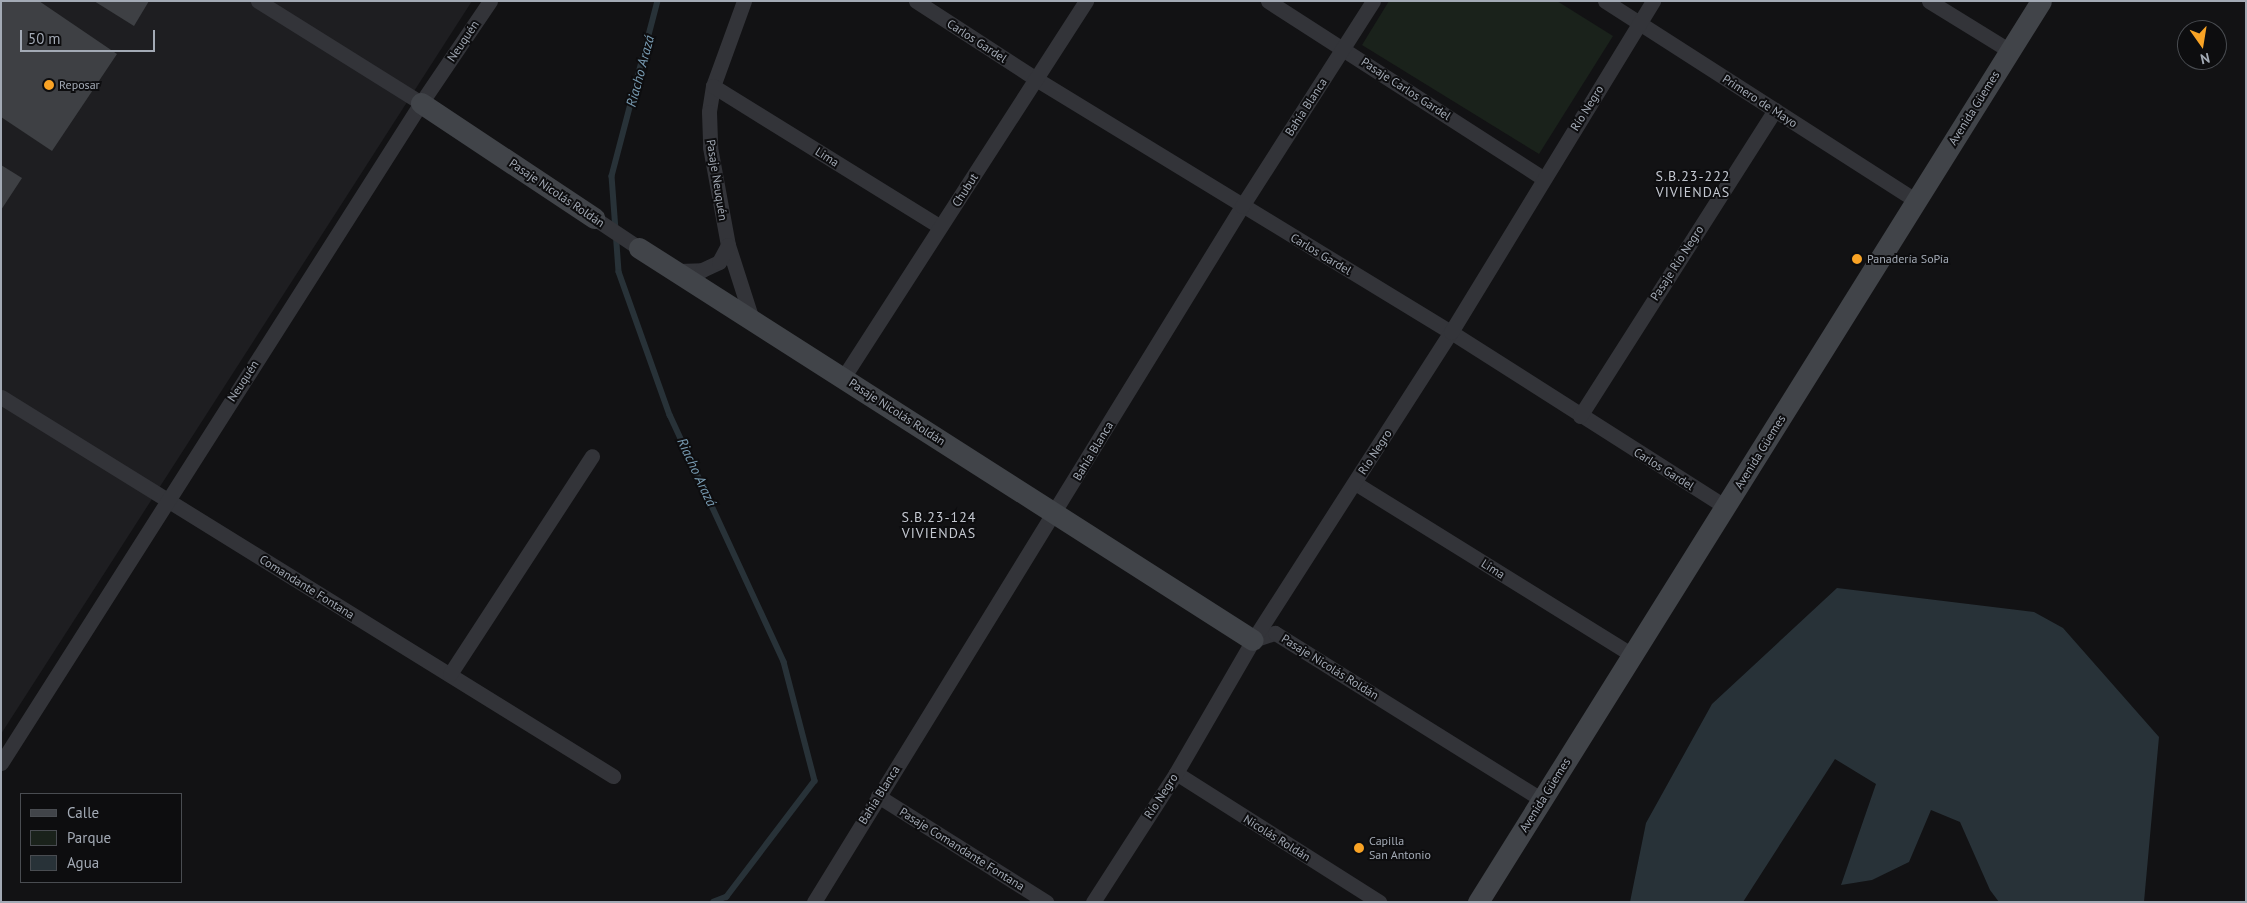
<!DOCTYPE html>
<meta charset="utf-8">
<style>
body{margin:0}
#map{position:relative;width:2247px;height:903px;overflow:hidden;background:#121214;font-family:"PT Sans",sans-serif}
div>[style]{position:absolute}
.built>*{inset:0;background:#1e1e21}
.green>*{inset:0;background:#1a221b}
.water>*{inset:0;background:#283238}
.stream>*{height:5.5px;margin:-2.75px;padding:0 2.75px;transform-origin:2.75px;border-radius:2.75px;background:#283238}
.building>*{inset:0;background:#3e4044}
.street>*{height:15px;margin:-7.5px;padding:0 7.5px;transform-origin:7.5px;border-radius:7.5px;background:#333439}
.secondary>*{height:21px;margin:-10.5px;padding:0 10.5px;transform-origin:10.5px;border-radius:10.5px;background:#414449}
.dots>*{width:14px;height:14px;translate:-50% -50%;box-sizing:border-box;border:2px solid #0d0d0f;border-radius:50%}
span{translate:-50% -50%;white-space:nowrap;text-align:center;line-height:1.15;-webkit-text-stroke:4px #0d0d0f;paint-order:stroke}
.street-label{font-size:12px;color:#a3aab5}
.poi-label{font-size:12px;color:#a3aab5}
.left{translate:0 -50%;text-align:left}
.water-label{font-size:14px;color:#789bb2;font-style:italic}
.neighbourhood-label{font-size:14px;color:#c4c8d1;letter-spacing:1px}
.frame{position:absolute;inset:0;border:2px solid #a3aab5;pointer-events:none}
.legend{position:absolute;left:20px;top:793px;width:162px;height:90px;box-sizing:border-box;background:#0d0d0f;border:1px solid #494c51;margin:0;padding:6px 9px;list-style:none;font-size:15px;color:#a3aab5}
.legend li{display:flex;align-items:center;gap:10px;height:25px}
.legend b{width:25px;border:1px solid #494c51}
.north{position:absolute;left:2177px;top:20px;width:50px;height:50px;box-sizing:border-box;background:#0d0d0f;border:1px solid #494c51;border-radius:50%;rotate:167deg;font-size:14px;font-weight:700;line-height:20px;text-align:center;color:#a3aab5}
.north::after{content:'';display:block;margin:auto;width:18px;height:22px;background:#f9a325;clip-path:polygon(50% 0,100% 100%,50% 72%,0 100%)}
.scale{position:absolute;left:20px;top:30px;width:135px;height:22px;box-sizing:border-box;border:2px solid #a3aab5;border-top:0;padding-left:6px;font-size:15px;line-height:18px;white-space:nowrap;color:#a3aab5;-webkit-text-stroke:4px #0d0d0f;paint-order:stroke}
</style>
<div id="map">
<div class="built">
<div style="clip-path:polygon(1px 1px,472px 1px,1px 734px)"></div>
</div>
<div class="green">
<div style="clip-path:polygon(1389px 1px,1557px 1px,1613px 36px,1539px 154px,1362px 45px)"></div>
</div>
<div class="water">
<div style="clip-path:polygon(1837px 588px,2034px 612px,2063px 628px,2159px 737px,2144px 902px,1999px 902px,1990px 890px,1960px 822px,1931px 810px,1909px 862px,1872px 880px,1841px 885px,1876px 784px,1835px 759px,1743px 902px,1630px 902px,1646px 823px,1712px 704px)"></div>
</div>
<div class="stream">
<div style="left:658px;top:1px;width:181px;rotate:104.7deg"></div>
<div style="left:612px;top:176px;width:96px;rotate:85.8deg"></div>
<div style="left:619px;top:272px;width:152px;rotate:70.4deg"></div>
<div style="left:670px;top:415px;width:272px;rotate:65.2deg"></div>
<div style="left:784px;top:662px;width:123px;rotate:75.4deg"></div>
<div style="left:815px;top:781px;width:146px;rotate:127.2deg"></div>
<div style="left:727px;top:897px;width:14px;rotate:159deg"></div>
</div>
<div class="building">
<div style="clip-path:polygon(1px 1px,39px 1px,117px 54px,52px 151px,1px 117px)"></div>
<div style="clip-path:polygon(94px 1px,149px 1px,134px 26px)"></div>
<div style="clip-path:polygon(1px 165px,22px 178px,1px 210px)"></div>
</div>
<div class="street">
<div style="left:258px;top:1px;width:192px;rotate:32deg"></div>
<div style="left:744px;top:1px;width:90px;rotate:110deg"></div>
<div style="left:713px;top:86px;width:26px;rotate:99deg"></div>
<div style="left:709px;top:112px;width:35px;rotate:88deg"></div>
<div style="left:710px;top:147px;width:100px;rotate:79.6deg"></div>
<div style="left:728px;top:245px;width:82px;rotate:72.2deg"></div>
<div style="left:916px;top:1px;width:143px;rotate:33deg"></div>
<div style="left:1036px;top:79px;width:486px;rotate:31.4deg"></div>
<div style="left:1451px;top:332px;width:326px;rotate:32.5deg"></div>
<div style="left:1268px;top:1px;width:327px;rotate:32.8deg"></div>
<div style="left:1605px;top:1px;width:368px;rotate:32.7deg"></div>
<div style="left:1929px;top:1px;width:95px;rotate:31.7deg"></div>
<div style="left:713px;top:86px;width:267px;rotate:31.8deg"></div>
<div style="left:594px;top:218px;width:54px;rotate:33.7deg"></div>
<div style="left:679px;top:271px;width:23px;rotate:-2deg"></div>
<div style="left:702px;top:270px;width:19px;rotate:-25deg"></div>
<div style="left:719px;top:262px;width:19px;rotate:-62deg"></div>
<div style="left:843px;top:378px;width:449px;rotate:-57.2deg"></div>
<div style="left:1px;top:397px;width:720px;rotate:31.77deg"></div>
<div style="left:1580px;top:416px;width:363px;rotate:-57.5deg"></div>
<div style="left:1355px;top:483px;width:326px;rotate:31.8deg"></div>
<div style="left:1253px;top:640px;width:23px;rotate:-18deg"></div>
<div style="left:1275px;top:633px;width:315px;rotate:32deg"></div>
<div style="left:450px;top:674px;width:260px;rotate:-56.9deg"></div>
<div style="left:1px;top:763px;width:782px;rotate:-57.53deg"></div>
<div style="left:421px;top:103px;width:123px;rotate:-55.9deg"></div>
<div style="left:1176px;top:773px;width:241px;rotate:32.4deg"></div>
<div style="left:878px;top:796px;width:199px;rotate:32.2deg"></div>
<div style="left:814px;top:902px;width:817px;rotate:-58.41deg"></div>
<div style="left:1242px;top:206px;width:243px;rotate:-57.4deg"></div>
<div style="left:1093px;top:902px;width:153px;rotate:-57.2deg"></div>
<div style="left:1176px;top:773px;width:154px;rotate:-59.9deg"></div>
<div style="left:1253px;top:640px;width:366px;rotate:-57.3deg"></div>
<div style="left:1451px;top:332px;width:388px;rotate:-58.6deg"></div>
</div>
<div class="secondary">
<div style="left:421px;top:103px;width:208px;rotate:33.6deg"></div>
<div style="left:639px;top:248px;width:728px;rotate:32.56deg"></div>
<div style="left:1478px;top:902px;width:1062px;rotate:-58deg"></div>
</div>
<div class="dots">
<div style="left:49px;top:85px;background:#f9a325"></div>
<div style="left:1857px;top:259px;background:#f9a325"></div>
<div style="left:1359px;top:848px;background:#f9a325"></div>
</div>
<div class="street-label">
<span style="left:463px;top:41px;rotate:-56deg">Neuquén</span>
<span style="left:977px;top:41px;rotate:33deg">Carlos Gardel</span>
<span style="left:1406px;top:89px;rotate:33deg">Pasaje Carlos Gardel</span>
<span style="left:1760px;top:101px;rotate:33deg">Primero de Mayo</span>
<span style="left:1306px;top:107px;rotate:-57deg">Bahía Blanca</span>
<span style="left:1587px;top:108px;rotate:-58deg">Río Negro</span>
<span style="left:1974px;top:108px;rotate:-58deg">Avenida Güemes</span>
<span style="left:827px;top:157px;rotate:32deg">Lima</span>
<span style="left:717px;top:180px;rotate:81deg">Pasaje Neuquén</span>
<span style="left:965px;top:190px;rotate:-57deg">Chubut</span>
<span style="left:557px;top:193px;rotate:34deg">Pasaje Nicolás Roldán</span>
<span style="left:1321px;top:254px;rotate:31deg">Carlos Gardel</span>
<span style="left:1677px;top:263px;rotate:-57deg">Pasaje Río Negro</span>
<span style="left:243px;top:381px;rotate:-57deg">Neuquén</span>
<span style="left:897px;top:412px;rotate:33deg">Pasaje Nicolás Roldán</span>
<span style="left:1093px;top:451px;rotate:-59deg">Bahía Blanca</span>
<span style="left:1375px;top:452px;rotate:-57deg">Río Negro</span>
<span style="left:1760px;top:452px;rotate:-58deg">Avenida Güemes</span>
<span style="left:1664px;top:469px;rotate:32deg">Carlos Gardel</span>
<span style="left:1493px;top:569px;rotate:32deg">Lima</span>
<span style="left:307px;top:587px;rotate:32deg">Comandante Fontana</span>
<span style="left:1330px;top:667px;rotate:32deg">Pasaje Nicolás Roldán</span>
<span style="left:879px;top:795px;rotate:-58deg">Bahía Blanca</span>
<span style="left:1545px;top:795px;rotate:-58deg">Avenida Güemes</span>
<span style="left:1161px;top:796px;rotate:-57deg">Río Negro</span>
<span style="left:1277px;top:838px;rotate:32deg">Nicolás Roldán</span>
<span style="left:962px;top:849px;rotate:32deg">Pasaje Comandante Fontana</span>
</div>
<div class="poi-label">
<span class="left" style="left:59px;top:85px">Reposar</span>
<span class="left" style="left:1867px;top:259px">Panadería SoPía</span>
<span class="left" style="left:1369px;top:848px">Capilla<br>San Antonio</span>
</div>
<div class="water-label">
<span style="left:640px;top:71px;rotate:-75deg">Riacho Arazá</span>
<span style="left:697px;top:472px;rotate:65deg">Riacho Arazá</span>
</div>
<div class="neighbourhood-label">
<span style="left:1693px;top:184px">S.B.23-222<br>VIVIENDAS</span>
<span style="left:939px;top:525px">S.B.23-124<br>VIVIENDAS</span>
</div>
<div class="frame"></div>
<ul class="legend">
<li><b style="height:6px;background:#414449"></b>Calle</li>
<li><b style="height:14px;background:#1a221b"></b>Parque</li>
<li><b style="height:14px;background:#283238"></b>Agua</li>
</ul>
<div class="north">N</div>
<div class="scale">50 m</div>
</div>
